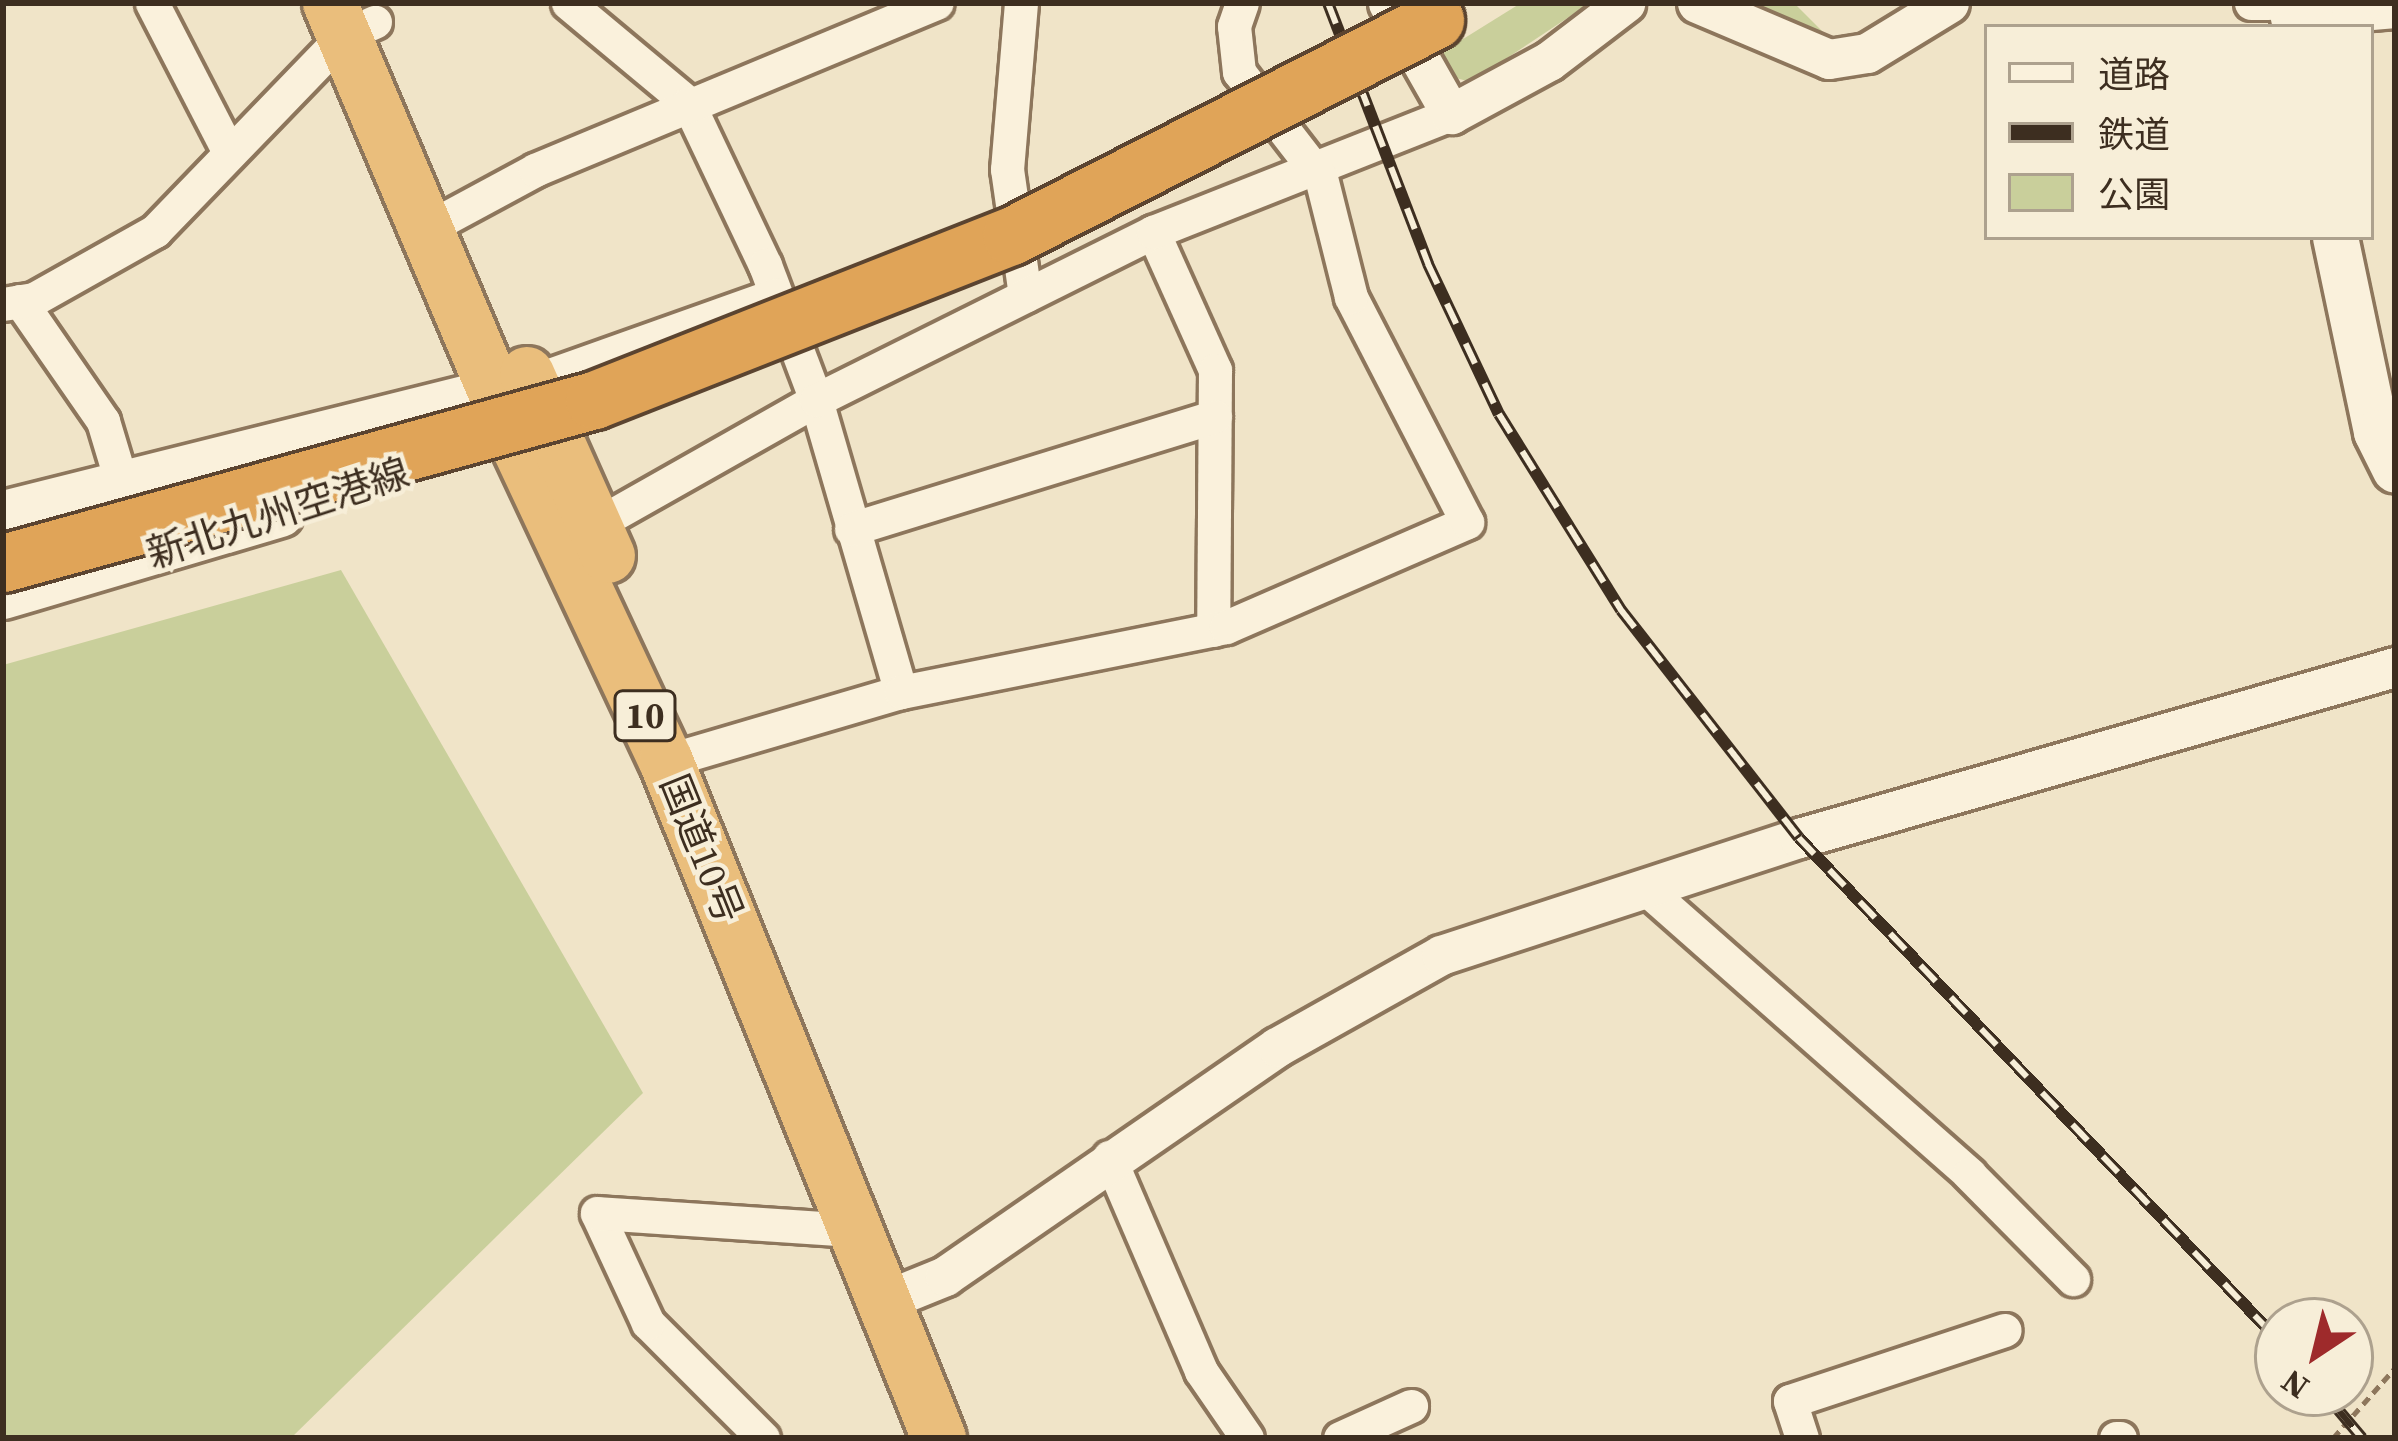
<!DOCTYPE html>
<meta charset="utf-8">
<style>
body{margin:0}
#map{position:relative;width:2398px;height:1441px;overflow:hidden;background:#f0e4c8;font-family:"Source Serif 4","Noto Sans JP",serif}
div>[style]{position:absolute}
.green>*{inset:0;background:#c9cf9b}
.path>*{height:4.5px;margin-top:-2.25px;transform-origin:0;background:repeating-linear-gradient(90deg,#8d765c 0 9px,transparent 0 15px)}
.roads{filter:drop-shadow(3px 0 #8d765c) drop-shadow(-3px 0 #8d765c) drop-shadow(0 3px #8d765c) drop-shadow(0 -3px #8d765c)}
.minor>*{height:33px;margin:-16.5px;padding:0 16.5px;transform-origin:16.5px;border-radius:16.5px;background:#faf1dc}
.tertiary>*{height:39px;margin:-19.5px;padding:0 19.5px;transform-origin:19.5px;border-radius:19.5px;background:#faf1dc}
.secondary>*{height:45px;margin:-22.5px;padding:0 22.5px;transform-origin:22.5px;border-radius:22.5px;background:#faf1dc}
.trunk>*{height:54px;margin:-27px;padding:0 27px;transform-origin:27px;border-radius:27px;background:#eabe7c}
.rail>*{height:12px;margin-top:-6px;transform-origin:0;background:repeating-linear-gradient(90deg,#f7eed8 0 22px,#3d2e20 0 44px);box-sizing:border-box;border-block:3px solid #3d2e20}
.bridges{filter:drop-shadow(3px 0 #5b4430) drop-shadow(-3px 0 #5b4430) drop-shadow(0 3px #5b4430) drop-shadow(0 -3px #5b4430)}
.motorway-bridge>*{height:57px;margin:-28.5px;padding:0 28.5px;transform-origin:28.5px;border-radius:28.5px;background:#e0a458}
span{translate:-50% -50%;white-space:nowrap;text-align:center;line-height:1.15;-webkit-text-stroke:9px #f7eed8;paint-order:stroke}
.shield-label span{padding:3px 9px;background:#f7eed8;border:3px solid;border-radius:9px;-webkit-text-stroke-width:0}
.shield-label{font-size:36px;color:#3d2e20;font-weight:700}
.street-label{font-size:39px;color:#3d2e20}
.frame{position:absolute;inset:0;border:6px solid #3d2e20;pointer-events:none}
.legend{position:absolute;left:1984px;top:24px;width:390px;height:216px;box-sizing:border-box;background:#f7eed8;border:3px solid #ada18e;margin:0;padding:15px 21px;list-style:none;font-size:36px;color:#3d2e20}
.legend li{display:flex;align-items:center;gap:24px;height:60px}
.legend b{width:60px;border:3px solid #ada18e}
.north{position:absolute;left:2254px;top:1297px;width:120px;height:120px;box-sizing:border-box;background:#f7eed8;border:3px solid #ada18e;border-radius:50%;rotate:215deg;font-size:33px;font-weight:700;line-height:48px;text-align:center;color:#3d2e20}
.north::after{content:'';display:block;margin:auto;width:42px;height:54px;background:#9e2a2b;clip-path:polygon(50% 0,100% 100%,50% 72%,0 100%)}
</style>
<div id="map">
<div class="green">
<div style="clip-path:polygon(1521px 3px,1590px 3px,1471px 82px,1452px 77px,1439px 54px)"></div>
<div style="clip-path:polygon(1742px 3px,1794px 3px,1831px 40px)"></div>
<div style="clip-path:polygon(341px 570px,643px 1093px,291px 1438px,3px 1438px,3px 665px)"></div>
</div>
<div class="path">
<div style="left:2333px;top:1438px;width:94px;rotate:-48.5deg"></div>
</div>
<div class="roads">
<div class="minor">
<div style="left:152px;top:3px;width:168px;rotate:62.7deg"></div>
<div style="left:568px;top:3px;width:156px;rotate:39.8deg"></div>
<div style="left:688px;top:103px;width:179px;rotate:64.6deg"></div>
<div style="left:765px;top:265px;width:144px;rotate:69.3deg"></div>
<div style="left:816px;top:400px;width:304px;rotate:73.8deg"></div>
<div style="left:1021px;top:3px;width:167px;rotate:94.8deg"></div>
<div style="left:1007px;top:169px;width:128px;rotate:81.9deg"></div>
<div style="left:2251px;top:3px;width:17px"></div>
<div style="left:2295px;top:3px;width:54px;rotate:12.8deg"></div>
<div style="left:2348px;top:15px;width:47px;rotate:-4.9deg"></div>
<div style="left:426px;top:229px;width:124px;rotate:-28.4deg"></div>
<div style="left:535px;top:170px;width:435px;rotate:-22.6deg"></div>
<div style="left:1153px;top:232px;width:151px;rotate:65.8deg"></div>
<div style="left:1215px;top:370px;width:260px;rotate:90.4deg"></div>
<div style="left:20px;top:301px;width:146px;rotate:55.3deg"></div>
<div style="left:103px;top:421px;width:63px;rotate:73.3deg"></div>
<div style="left:3px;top:304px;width:31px;rotate:-9deg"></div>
<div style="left:34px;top:299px;width:139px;rotate:-29.3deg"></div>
<div style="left:155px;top:231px;width:271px;rotate:-46deg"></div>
<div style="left:343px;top:36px;width:35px;rotate:-24deg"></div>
<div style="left:530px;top:382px;width:260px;rotate:-19.6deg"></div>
<div style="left:851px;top:529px;width:381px;rotate:-17.2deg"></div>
<div style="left:598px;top:532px;width:19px;rotate:-54deg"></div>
<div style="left:609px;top:517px;width:238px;rotate:-29.5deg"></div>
<div style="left:816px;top:400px;width:377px;rotate:-26.5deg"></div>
<div style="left:1153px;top:232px;width:321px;rotate:-21.6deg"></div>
<div style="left:666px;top:761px;width:245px;rotate:-16.4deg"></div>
<div style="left:901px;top:692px;width:331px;rotate:-11.3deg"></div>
<div style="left:1226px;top:627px;width:263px;rotate:-23.5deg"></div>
<div style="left:1467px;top:522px;width:253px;rotate:-117.3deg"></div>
<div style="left:1351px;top:297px;width:123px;rotate:-104.1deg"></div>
<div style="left:1321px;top:178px;width:134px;rotate:-127.7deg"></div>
<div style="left:1239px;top:72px;width:46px;rotate:-96.2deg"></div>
<div style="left:1234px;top:26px;width:24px;rotate:-71deg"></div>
<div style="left:1644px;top:887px;width:434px;rotate:41.4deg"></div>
<div style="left:1969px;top:1174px;width:148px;rotate:45.3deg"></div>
<div style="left:1109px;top:1157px;width:233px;rotate:66.7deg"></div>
<div style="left:1201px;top:1371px;width:81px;rotate:55.5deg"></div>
<div style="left:763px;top:1438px;width:163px;rotate:-135deg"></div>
<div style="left:648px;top:1323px;width:121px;rotate:-114.9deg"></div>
<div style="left:597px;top:1213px;width:258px;rotate:3.8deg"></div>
<div style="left:1340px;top:1438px;width:78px;rotate:-24.3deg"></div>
<div style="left:1802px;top:1438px;width:39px;rotate:-108deg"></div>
<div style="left:1790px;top:1401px;width:226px;rotate:-18.3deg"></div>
<div style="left:2116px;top:1438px;width:4px"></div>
</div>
<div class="tertiary">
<div style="left:1388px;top:3px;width:128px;rotate:60.4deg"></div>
<div style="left:1451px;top:114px;width:111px;rotate:-28.4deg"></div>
<div style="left:1549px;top:61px;width:96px;rotate:-37.3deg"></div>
<div style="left:1697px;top:3px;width:143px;rotate:23deg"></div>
<div style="left:1829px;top:59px;width:38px;rotate:-9deg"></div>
<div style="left:1867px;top:53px;width:96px;rotate:-31.4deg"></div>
<div style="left:886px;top:1300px;width:64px;rotate:-22.1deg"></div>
<div style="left:945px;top:1276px;width:403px;rotate:-34.6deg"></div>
<div style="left:1277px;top:1047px;width:188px;rotate:-29.3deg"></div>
<div style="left:1441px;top:955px;width:377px;rotate:-18.1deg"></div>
<div style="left:1799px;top:838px;width:620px;rotate:-16.01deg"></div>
</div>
<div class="secondary">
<div style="left:2290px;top:3px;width:25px;rotate:78deg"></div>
<div style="left:2335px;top:237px;width:199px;rotate:78.1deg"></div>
<div style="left:2376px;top:432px;width:42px;rotate:63.4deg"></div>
<div style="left:3px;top:513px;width:537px;rotate:-14.01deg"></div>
<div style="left:3px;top:596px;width:289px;rotate:-16.5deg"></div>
</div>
<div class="trunk">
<div style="left:330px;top:3px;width:474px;rotate:67deg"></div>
<div style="left:515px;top:439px;width:356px;rotate:64.9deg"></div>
<div style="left:666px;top:761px;width:730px;rotate:68.04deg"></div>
<div style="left:527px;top:374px;width:199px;rotate:66deg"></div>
</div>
</div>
<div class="rail">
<div style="left:1328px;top:3px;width:280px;rotate:69deg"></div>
<div style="left:1428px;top:264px;width:166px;rotate:64.7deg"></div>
<div style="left:1499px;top:414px;width:231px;rotate:58.1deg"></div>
<div style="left:1621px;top:610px;width:289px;rotate:52deg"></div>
<div style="left:1799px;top:838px;width:694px;rotate:46.34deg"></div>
<div style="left:2324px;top:1393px;width:59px;rotate:49.8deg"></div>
</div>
<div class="bridges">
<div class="motorway-bridge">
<div style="left:3px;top:563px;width:613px;rotate:-15.42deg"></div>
<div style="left:594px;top:400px;width:448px;rotate:-21.5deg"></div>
<div style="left:1011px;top:236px;width:476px;rotate:-27deg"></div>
</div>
</div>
<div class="shield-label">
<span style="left:645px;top:716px">10</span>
</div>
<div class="street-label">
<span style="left:278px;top:514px;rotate:-18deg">新北九州空港線</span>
<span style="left:701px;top:849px;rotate:68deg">国道10号</span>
</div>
<div class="frame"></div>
<ul class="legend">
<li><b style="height:15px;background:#faf1dc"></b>道路</li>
<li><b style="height:15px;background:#3d2e20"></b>鉄道</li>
<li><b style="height:33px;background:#c9cf9b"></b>公園</li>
</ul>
<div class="north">N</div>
</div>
